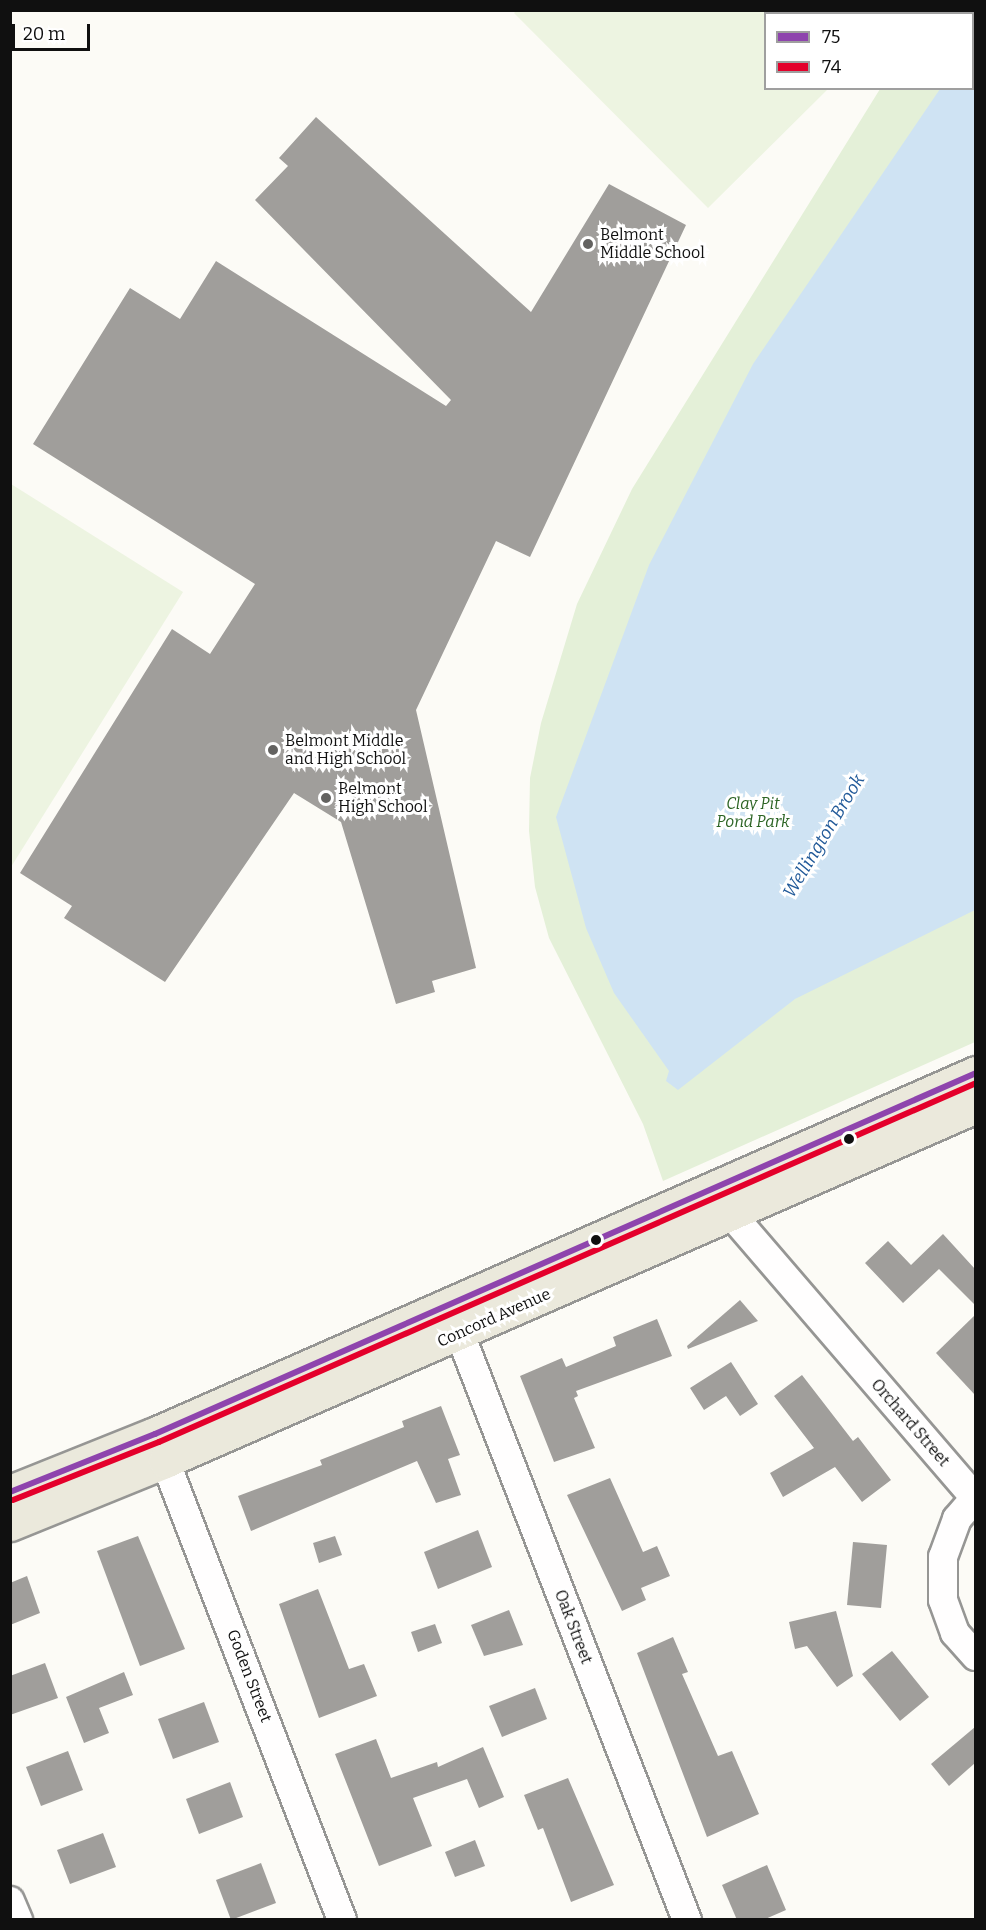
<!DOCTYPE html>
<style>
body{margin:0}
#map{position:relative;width:986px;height:1930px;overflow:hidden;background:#fcfbf6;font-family:Bitter,serif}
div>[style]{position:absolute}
.green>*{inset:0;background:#e4f0d8}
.pitch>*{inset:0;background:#edf4e1}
.water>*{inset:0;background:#cfe3f3}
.building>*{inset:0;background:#a09e9b}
.roads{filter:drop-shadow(2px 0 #969694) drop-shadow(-2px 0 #969694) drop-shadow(0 2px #969694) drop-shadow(0 -2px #969694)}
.minor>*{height:28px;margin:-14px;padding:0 14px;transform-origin:14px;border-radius:14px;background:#fffefe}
.primary>*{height:33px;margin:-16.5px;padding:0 16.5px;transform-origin:16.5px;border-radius:16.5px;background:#ebe9dc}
.bus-1>*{height:6px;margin:-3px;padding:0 3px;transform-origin:3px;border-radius:3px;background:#8e44ad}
.bus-2>*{height:6px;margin:-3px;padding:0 3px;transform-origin:3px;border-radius:3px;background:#e4002b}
.dots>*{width:16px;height:16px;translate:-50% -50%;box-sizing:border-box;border:3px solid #fff;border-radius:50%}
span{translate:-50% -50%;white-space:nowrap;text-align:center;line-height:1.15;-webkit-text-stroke:6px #fff;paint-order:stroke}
.poi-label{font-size:16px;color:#101010}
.left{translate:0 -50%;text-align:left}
.park-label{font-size:16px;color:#2c6424;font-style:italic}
.street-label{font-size:16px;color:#101010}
.water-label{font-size:18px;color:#225a99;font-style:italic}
.frame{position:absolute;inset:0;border:12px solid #101010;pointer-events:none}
.legend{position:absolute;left:764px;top:12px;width:210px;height:78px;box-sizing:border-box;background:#fff;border:2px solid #9f9f9f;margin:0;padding:8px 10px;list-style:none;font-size:18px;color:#101010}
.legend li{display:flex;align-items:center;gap:12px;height:30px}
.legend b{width:30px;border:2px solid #9f9f9f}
.scale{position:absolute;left:12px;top:24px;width:78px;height:27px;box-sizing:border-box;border:3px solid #101010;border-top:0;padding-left:8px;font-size:18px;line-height:21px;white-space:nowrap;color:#101010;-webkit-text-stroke:4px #fff;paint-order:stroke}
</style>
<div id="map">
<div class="green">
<div style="clip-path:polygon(935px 11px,975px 11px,975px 1042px,663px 1181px,643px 1124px,549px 938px,535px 887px,529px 831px,530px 778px,541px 723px,577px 604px,632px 489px,880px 89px,972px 88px,972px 14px,933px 13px)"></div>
</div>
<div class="pitch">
<div style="clip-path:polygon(517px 10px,907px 10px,907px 11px,766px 14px,766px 88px,828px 89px,708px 208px,514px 13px)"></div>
<div style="clip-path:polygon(11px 484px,183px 592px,11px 867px)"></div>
</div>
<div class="water">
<div style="clip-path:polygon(975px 41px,975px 910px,795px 999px,678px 1090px,666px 1081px,669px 1071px,614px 993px,586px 928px,556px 817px,649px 565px,753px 364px,940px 89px,972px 88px)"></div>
</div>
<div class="building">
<div style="clip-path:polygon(316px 117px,531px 312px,609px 184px,686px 225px,530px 557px,496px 541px,416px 710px,476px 968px,432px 981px,435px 992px,396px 1004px,341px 822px,294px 793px,165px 982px,64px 918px,72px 906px,20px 873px,172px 629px,210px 654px,255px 584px,33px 444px,130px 288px,180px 319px,216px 261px,446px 406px,451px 400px,255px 200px,288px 166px,279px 158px)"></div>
<div style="clip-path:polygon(943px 1234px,975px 1269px,975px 1305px,939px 1269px,903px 1303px,865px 1263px,888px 1241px,911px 1265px)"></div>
<div style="clip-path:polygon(740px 1300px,758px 1321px,688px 1349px,687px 1346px)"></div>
<div style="clip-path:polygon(975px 1315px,975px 1395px,936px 1353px)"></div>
<div style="clip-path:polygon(657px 1319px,672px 1356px,576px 1391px,578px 1396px,574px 1398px,595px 1448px,554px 1462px,520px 1376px,562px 1358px,566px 1367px,616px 1346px,613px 1337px)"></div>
<div style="clip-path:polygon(731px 1362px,758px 1404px,740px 1416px,726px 1396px,704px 1410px,690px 1388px)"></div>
<div style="clip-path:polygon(802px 1375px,853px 1441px,858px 1437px,891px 1480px,862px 1502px,835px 1467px,783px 1497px,770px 1473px,814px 1448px,774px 1396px)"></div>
<div style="clip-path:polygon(441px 1406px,460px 1455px,448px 1459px,461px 1495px,436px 1503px,417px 1461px,251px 1531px,238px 1496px,322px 1465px,320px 1460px,404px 1427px,402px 1421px)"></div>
<div style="clip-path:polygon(610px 1478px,643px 1552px,657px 1546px,670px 1576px,641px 1588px,646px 1600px,622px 1611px,567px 1495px)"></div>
<div style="clip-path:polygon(478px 1530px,492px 1567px,438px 1589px,424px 1552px)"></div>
<div style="clip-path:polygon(138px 1536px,185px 1649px,140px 1666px,97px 1551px)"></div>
<div style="clip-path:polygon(335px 1536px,342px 1555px,319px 1563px,313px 1543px)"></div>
<div style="clip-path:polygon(853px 1542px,887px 1545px,881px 1608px,847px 1605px)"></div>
<div style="clip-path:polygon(27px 1576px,40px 1613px,10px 1625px,10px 1583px)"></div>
<div style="clip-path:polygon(318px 1589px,349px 1669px,364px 1664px,377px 1696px,319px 1718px,279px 1604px)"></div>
<div style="clip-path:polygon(509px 1610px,523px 1645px,484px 1656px,471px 1625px)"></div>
<div style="clip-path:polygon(836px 1611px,853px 1676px,837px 1687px,807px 1646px,795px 1649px,789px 1622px)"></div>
<div style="clip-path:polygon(435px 1624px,442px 1643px,418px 1652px,411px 1632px)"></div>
<div style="clip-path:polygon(673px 1637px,688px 1672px,682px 1674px,718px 1756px,732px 1751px,759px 1814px,707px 1837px,637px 1653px)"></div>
<div style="clip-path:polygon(892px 1651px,929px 1697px,900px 1721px,862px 1674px)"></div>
<div style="clip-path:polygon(45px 1663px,58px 1698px,10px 1715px,10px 1676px)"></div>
<div style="clip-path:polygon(124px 1672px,133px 1695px,99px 1708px,109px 1733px,84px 1743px,66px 1697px)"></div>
<div style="clip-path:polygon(535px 1688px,547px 1719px,502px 1737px,489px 1706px)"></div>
<div style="clip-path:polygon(204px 1702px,219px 1742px,173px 1759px,158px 1719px)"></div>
<div style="clip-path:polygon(975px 1727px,975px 1763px,949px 1786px,931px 1764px)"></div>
<div style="clip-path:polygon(376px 1739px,391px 1778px,437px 1762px,438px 1767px,483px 1747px,504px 1797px,479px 1808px,467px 1779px,413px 1798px,432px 1846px,379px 1866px,335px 1754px)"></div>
<div style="clip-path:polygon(68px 1751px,83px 1790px,41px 1806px,26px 1767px)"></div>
<div style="clip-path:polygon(568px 1778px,614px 1885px,571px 1902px,543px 1828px,538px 1830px,524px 1795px)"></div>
<div style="clip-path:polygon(230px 1782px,243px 1817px,199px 1834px,186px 1799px)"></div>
<div style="clip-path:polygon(103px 1833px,116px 1867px,70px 1884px,57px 1850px)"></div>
<div style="clip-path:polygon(475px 1840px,485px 1866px,455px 1877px,445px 1852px)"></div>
<div style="clip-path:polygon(261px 1863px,276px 1903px,231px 1920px,216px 1880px)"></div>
<div style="clip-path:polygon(767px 1865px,786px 1910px,763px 1920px,737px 1920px,722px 1885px)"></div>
</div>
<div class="roads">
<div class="minor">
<div style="left:731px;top:1214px;width:374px;rotate:49.3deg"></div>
<div style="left:460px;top:1334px;width:628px;rotate:68.83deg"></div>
<div style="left:157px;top:1440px;width:514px;rotate:68.92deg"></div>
<div style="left:976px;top:1497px;width:29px;rotate:131deg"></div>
<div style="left:957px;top:1519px;width:40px;rotate:110.2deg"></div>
<div style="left:943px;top:1557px;width:43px;rotate:90deg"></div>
<div style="left:943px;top:1600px;width:35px;rotate:70deg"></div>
<div style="left:955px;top:1633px;width:31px;rotate:48deg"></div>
<div style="left:10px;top:1901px;width:21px;rotate:67deg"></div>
</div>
<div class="primary">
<div style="left:10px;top:1492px;width:156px;rotate:-21.8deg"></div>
<div style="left:155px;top:1434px;width:897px;rotate:-23.74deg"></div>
<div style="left:10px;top:1524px;width:167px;rotate:-22.1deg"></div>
<div style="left:165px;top:1461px;width:885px;rotate:-23.64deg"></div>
</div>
</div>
<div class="bus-1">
<div style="left:10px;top:1492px;width:156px;rotate:-21.8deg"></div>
<div style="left:155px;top:1434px;width:897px;rotate:-23.74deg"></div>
</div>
<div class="bus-2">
<div style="left:13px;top:1500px;width:157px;rotate:-21.7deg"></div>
<div style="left:159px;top:1442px;width:892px;rotate:-23.72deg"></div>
</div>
<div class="dots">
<div style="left:588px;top:244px;background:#636260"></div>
<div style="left:273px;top:750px;background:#636260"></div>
<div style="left:326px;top:798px;background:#636260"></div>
<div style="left:849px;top:1139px;background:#101010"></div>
<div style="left:596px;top:1240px;background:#101010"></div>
</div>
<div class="poi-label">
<span class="left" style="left:600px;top:244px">Belmont<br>Middle School</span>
<span class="left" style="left:285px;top:750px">Belmont Middle<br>and High School</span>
<span class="left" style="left:338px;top:798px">Belmont<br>High School</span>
</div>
<div class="park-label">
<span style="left:753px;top:813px">Clay Pit<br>Pond Park</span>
</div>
<div class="street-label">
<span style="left:494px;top:1318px;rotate:-24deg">Concord Avenue</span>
<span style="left:910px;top:1423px;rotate:49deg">Orchard Street</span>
<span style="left:573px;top:1627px;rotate:69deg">Oak Street</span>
<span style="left:249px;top:1676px;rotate:69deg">Goden Street</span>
</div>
<div class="water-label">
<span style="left:824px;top:836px;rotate:-59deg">Wellington Brook</span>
</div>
<div class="frame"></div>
<ul class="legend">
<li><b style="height:8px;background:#8e44ad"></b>75</li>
<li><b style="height:8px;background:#e4002b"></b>74</li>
</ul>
<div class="scale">20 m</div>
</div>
